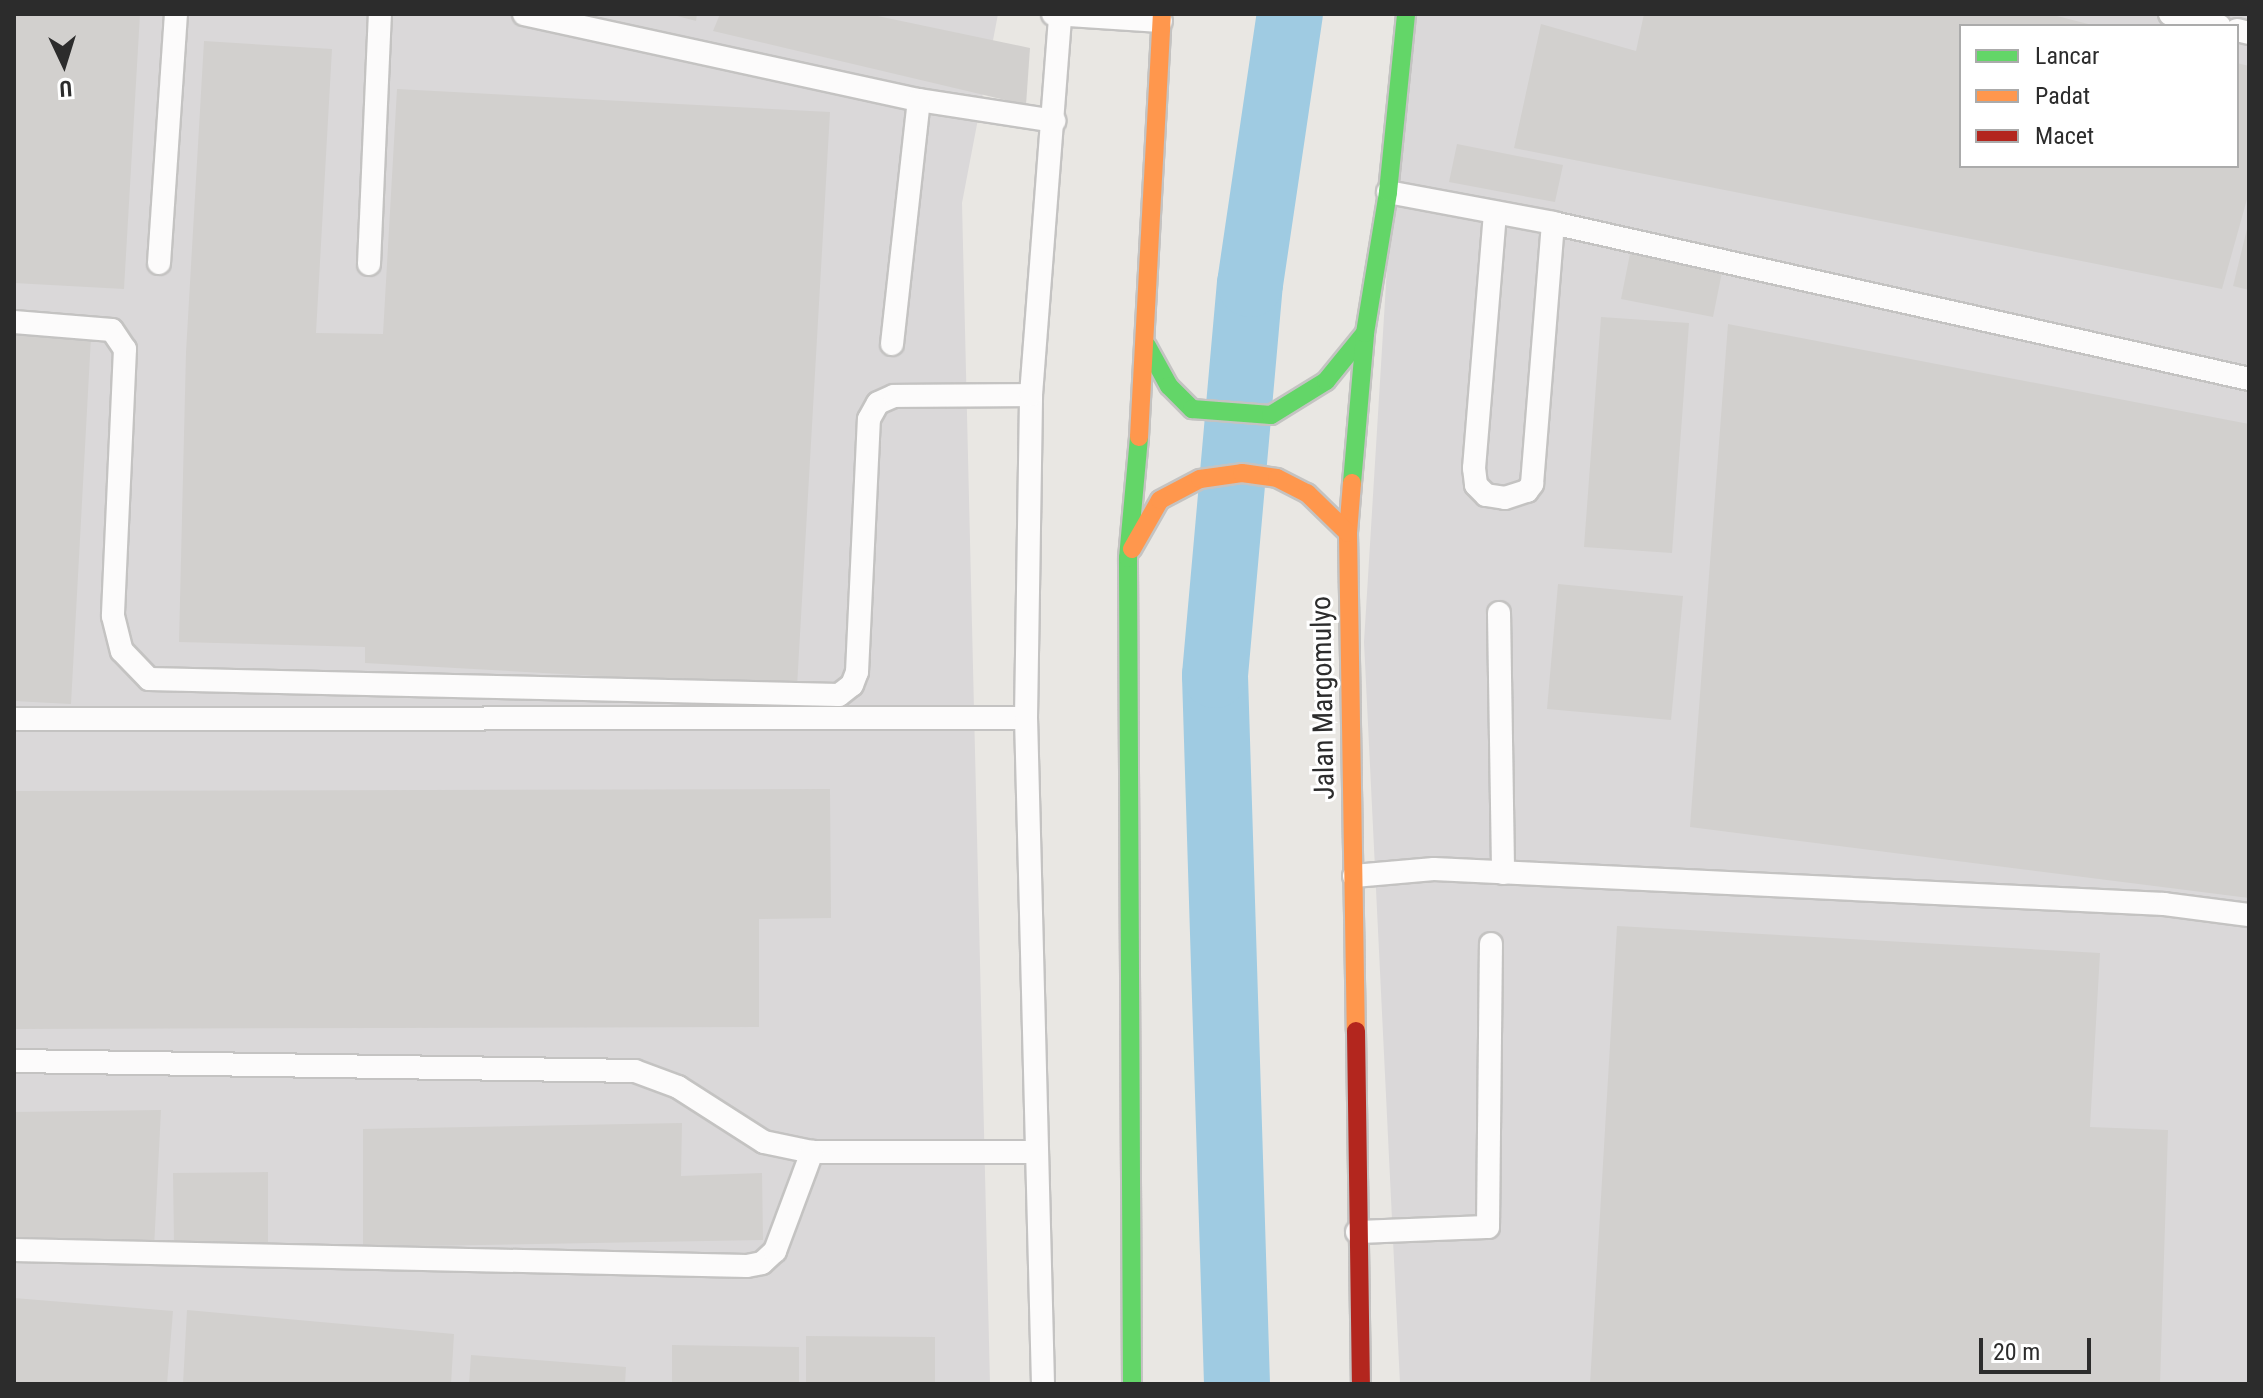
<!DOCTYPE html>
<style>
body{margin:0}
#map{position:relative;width:2263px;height:1398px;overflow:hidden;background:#e9e7e3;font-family:"Roboto Condensed",sans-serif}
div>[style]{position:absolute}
.industrial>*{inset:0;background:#dad8d9}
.river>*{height:66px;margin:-33px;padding:0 33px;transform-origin:33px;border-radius:33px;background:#9fcbe2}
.building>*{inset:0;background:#d2d0ce}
.roads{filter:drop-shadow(2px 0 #c4c3c2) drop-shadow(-2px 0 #c4c3c2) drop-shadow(0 2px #c4c3c2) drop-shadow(0 -2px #c4c3c2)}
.lane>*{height:22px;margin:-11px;padding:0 11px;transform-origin:11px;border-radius:11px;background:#fcfbfb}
.fast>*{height:18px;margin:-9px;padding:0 9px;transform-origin:9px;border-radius:9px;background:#63d668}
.slow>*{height:18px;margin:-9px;padding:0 9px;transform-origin:9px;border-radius:9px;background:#ff974d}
.jam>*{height:18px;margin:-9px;padding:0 9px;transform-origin:9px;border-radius:9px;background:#b3261e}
span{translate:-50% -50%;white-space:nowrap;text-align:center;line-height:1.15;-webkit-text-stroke:6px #fff;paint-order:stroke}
.street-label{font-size:28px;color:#2c2c2c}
.frame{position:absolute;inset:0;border:16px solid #2c2c2c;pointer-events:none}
.legend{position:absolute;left:1959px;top:24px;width:280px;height:144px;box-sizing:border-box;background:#fff;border:2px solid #ababab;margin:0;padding:10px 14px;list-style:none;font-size:24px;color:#2c2c2c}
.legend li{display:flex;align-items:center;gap:16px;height:40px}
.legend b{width:40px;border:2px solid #ababab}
.north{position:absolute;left:24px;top:24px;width:80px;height:80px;-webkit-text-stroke:6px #fff;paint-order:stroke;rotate:176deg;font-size:22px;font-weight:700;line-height:32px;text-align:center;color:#2c2c2c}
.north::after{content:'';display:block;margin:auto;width:28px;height:36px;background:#2c2c2c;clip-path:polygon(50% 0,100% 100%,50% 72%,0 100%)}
.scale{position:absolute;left:1979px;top:1338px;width:112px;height:36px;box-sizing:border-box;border:4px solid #2c2c2c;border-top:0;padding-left:10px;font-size:24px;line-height:28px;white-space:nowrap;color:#2c2c2c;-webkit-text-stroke:6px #fff;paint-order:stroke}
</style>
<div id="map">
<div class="industrial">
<div style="clip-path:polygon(14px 14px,998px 14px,962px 203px,990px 1384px,14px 1384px)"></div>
<div style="clip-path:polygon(evenodd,1417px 14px,2249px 14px,2249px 1384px,1400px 1384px,1364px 642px,1392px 186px,1417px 14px,1961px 26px,2237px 26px,2237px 166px,1961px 166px,1961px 26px)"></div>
</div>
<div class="river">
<div style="left:1237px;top:1384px;width:709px;rotate:-91.78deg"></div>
<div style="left:1215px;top:675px;width:393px;rotate:-84.9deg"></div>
<div style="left:1250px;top:284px;width:273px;rotate:-81.6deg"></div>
</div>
<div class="building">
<div style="clip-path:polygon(14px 14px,140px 14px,124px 289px,14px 283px)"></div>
<div style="clip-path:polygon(670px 14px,697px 14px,696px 21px)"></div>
<div style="clip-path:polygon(720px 14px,868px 14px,1030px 48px,1026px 105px,713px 31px)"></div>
<div style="clip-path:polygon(1644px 14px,2049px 14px,2092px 25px,1961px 26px,1961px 166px,2237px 166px,2237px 63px,2249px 66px,2249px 192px,2222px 289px,1514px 148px,1541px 24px,1636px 51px)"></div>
<div style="clip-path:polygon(204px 41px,332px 49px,316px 333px,383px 334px,397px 89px,830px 112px,797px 687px,365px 663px,365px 647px,179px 642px,186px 352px)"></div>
<div style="clip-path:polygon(1457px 144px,1563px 165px,1555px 202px,1449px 182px)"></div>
<div style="clip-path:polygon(2248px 225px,2249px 225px,2249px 290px,2233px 286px)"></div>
<div style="clip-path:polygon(1631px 249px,1723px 267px,1713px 317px,1621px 299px)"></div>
<div style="clip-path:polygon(1601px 317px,1689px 323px,1672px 553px,1584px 547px)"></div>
<div style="clip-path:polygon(1728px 324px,2249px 424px,2249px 898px,1690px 827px)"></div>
<div style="clip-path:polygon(14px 333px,91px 337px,71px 704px,14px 701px)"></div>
<div style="clip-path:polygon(1558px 584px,1683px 596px,1671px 720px,1547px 709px)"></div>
<div style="clip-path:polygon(830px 789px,831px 918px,759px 919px,759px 1027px,14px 1029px,14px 791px)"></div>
<div style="clip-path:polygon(1617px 926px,2100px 953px,2090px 1127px,2168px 1130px,2160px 1384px,1590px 1384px)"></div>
<div style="clip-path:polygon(161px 1110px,154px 1248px,14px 1246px,14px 1112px)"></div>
<div style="clip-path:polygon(682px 1123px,681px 1176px,762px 1173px,763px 1240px,363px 1247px,363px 1129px)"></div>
<div style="clip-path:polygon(268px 1172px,268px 1242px,174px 1243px,173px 1173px)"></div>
<div style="clip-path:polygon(14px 1298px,173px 1311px,167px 1384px,14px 1384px)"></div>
<div style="clip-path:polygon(187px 1310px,454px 1334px,451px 1384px,183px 1384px)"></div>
<div style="clip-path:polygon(806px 1336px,935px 1337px,935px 1384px,806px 1384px)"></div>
<div style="clip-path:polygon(672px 1345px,799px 1347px,799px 1384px,672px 1384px)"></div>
<div style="clip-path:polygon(471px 1355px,626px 1367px,625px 1384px,469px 1384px)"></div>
</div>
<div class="roads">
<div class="lane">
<div style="left:524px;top:14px;width:404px;rotate:12.3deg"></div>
<div style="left:919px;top:100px;width:137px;rotate:8.8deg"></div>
<div style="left:1053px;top:14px;width:108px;rotate:3.7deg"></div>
<div style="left:2170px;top:14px;width:51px;rotate:13.5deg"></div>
<div style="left:2237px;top:30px;width:12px;rotate:14deg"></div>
<div style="left:1388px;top:192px;width:168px;rotate:10.6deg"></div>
<div style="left:1553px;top:223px;width:713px;rotate:12.63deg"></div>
<div style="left:1495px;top:213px;width:256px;rotate:94.7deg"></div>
<div style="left:1474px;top:468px;width:17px;rotate:83deg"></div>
<div style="left:1476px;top:485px;width:14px;rotate:45deg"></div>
<div style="left:1486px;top:495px;width:19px;rotate:9deg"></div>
<div style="left:1505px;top:498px;width:23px;rotate:-18deg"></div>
<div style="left:1527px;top:491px;width:9px;rotate:-54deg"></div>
<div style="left:1532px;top:484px;width:262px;rotate:-85.4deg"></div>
<div style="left:159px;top:263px;width:250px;rotate:-86.1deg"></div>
<div style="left:369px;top:264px;width:250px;rotate:-87.5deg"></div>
<div style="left:14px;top:322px;width:98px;rotate:4.7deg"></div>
<div style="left:112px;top:330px;width:23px;rotate:56deg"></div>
<div style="left:125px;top:349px;width:267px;rotate:92.6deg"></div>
<div style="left:113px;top:616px;width:36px;rotate:76deg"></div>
<div style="left:122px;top:651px;width:39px;rotate:46deg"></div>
<div style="left:149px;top:679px;width:690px;rotate:1.33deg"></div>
<div style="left:839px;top:695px;width:16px;rotate:-38deg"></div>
<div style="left:852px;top:685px;width:14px;rotate:-69deg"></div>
<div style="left:857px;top:672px;width:253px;rotate:-87.3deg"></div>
<div style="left:869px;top:419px;width:18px;rotate:-61deg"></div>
<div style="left:878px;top:403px;width:17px;rotate:-24deg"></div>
<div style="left:894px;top:396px;width:137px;rotate:-0.4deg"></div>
<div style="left:892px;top:344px;width:245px;rotate:-83.7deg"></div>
<div style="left:1499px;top:613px;width:260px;rotate:89.1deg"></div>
<div style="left:14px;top:719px;width:1012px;rotate:-0.06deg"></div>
<div style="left:1354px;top:876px;width:80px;rotate:-5deg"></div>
<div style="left:1434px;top:869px;width:731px;rotate:2.74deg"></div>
<div style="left:2164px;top:904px;width:86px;rotate:7.4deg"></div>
<div style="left:14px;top:1061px;width:621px;rotate:0.92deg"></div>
<div style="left:635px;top:1071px;width:46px;rotate:20.4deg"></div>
<div style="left:678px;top:1087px;width:102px;rotate:32.6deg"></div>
<div style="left:764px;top:1142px;width:49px;rotate:11.8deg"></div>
<div style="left:812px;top:1152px;width:224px"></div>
<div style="left:1357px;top:1232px;width:131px;rotate:-2.2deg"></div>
<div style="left:1488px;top:1227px;width:283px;rotate:-89.4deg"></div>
<div style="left:14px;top:1250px;width:733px;rotate:1.25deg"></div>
<div style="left:747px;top:1266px;width:15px;rotate:-11deg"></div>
<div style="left:762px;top:1263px;width:18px;rotate:-43deg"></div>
<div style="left:775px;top:1251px;width:106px;rotate:-69.5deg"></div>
<div style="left:1043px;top:1384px;width:666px;rotate:-91.46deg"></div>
<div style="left:1026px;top:718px;width:323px;rotate:-89.1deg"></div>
<div style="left:1031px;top:395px;width:382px;rotate:-85.6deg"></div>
</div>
<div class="fast">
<div style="left:1147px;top:346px;width:46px;rotate:61.2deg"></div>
<div style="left:1169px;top:386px;width:33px;rotate:45deg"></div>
<div style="left:1192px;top:409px;width:79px;rotate:4.3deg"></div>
<div style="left:1271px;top:415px;width:65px;rotate:-31.7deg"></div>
<div style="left:1326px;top:381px;width:62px;rotate:-50.9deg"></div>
<div style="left:1352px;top:483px;width:151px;rotate:-85deg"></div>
<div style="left:1365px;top:333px;width:143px;rotate:-80.7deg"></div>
<div style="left:1388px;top:192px;width:179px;rotate:-84.2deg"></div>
<div style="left:1132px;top:1384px;width:826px;rotate:-90.28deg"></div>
<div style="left:1128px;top:558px;width:121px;rotate:-84.8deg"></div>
</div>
<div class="slow">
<div style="left:1139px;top:437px;width:424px;rotate:-86.9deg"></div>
<div style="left:1352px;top:483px;width:50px;rotate:94.6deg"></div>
<div style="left:1348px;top:533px;width:498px;rotate:89.1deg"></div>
<div style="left:1132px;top:549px;width:56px;rotate:-60.3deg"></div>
<div style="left:1160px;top:500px;width:45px;rotate:-27.7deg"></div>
<div style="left:1200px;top:479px;width:42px;rotate:-8.1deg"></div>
<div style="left:1242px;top:473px;width:35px;rotate:8deg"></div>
<div style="left:1277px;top:478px;width:34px;rotate:27deg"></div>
<div style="left:1307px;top:493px;width:57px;rotate:44.3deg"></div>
</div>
<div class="jam">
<div style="left:1356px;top:1031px;width:353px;rotate:89.2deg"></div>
</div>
</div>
<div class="street-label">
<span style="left:1323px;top:698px;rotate:-91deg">Jalan Margomulyo</span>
</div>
<div class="frame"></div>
<ul class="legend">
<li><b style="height:10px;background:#63d668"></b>Lancar</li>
<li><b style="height:10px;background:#ff974d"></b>Padat</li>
<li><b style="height:10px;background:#b3261e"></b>Macet</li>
</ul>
<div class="north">U</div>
<div class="scale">20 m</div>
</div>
